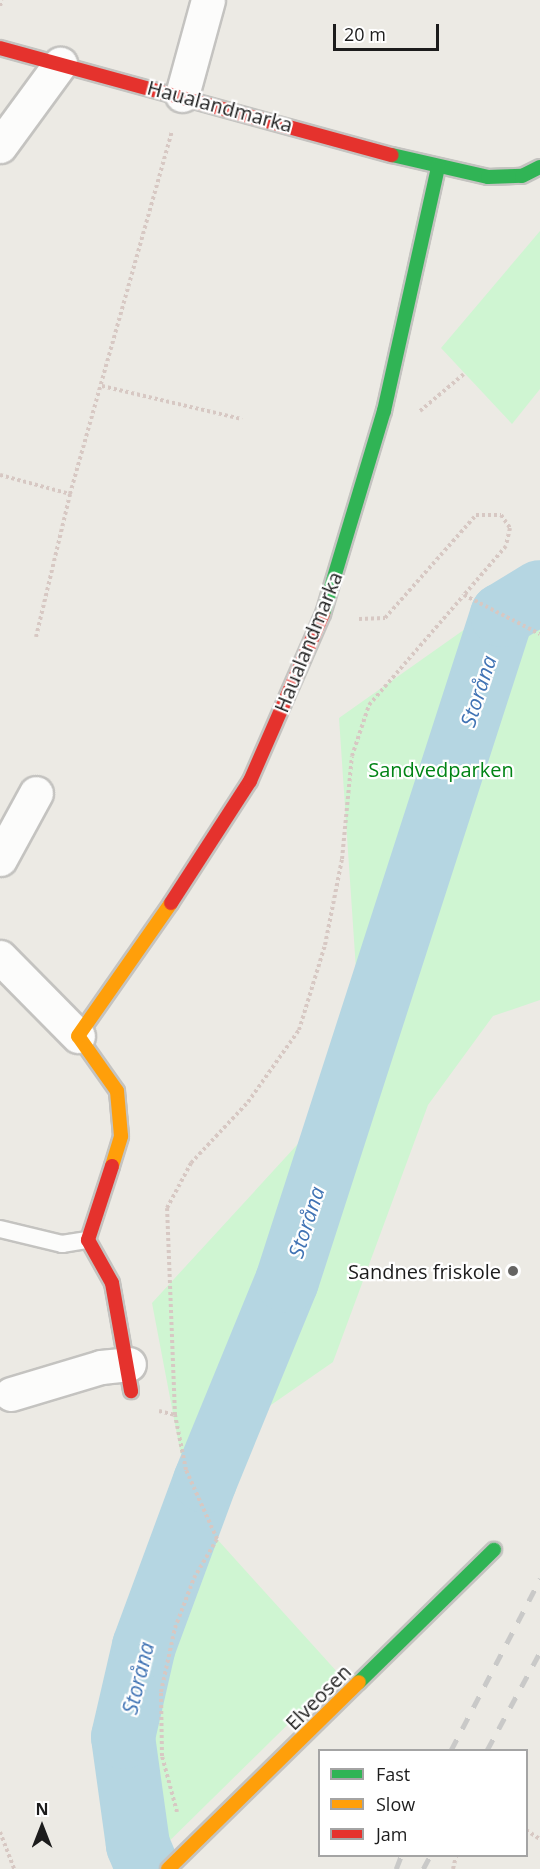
<!DOCTYPE html>
<meta charset="utf-8">
<style>
body{margin:0}
#map{position:relative;width:540px;height:1869px;overflow:hidden;background:#eceae4;font-family:"Open Sans",sans-serif}
div>[style]{position:absolute}
.park>*{inset:0;background:#cff5d2}
.river>*{height:64px;margin:-32px;padding:0 32px;transform-origin:32px;border-radius:32px;background:#b5d6e2}
.path>*{height:4px;margin-top:-2px;transform-origin:0;background:repeating-linear-gradient(90deg,#d7c8c3 0 3px,transparent 0 6px)}
.roads{filter:drop-shadow(2px 0 #c4c3c0) drop-shadow(-2px 0 #c4c3c0) drop-shadow(0 2px #c4c3c0) drop-shadow(0 -2px #c4c3c0)}
.lane>*{height:16px;margin:-8px;padding:0 8px;transform-origin:8px;border-radius:8px;background:#fcfcfb}
.street>*{height:33px;margin:-16.5px;padding:0 16.5px;transform-origin:16.5px;border-radius:16.5px;background:#fcfcfb}
.fast>*{height:14px;margin:-7px;padding:0 7px;transform-origin:7px;border-radius:7px;background:#30b455}
.slow>*{height:14px;margin:-7px;padding:0 7px;transform-origin:7px;border-radius:7px;background:#ff9f0a}
.jam>*{height:14px;margin:-7px;padding:0 7px;transform-origin:7px;border-radius:7px;background:#e5322d}
.rail>*{height:4.5px;margin-top:-2.25px;transform-origin:0;background:repeating-linear-gradient(90deg,#c9c9c8 0 12px,transparent 0 24px)}
.dots>*{width:16px;height:16px;translate:-50% -50%;box-sizing:border-box;border:3px solid #fff;border-radius:50%}
span{translate:-50% -50%;white-space:nowrap;text-align:center;line-height:1.15;-webkit-text-stroke:4.5px #fff;paint-order:stroke}
.street-label{font-size:20px;color:#1c1c1c}
.park-label{font-size:20px;color:#018415}
.poi-label{font-size:20px;color:#1c1c1c}
.right{translate:-100% -50%;text-align:right}
.water-label{font-size:21px;color:#4073b4;font-style:italic}
.legend{position:absolute;left:318px;top:1749px;width:210px;height:108px;box-sizing:border-box;background:#fff;border:2px solid #a4a4a4;margin:0;padding:8px 10px;list-style:none;font-size:18px;color:#1c1c1c}
.legend li{display:flex;align-items:center;gap:12px;height:30px}
.legend b{width:30px;border:2px solid #a4a4a4}
.north{position:absolute;left:12px;top:1797px;width:60px;height:60px;-webkit-text-stroke:4px #fff;paint-order:stroke;rotate:0deg;font-size:16px;font-weight:700;line-height:24px;text-align:center;color:#1c1c1c}
.north::after{content:'';display:block;margin:auto;width:21px;height:27px;background:#1c1c1c;clip-path:polygon(50% 0,100% 100%,50% 72%,0 100%)}
.scale{position:absolute;left:333px;top:24px;width:106px;height:27px;box-sizing:border-box;border:3px solid #1c1c1c;border-top:0;padding-left:8px;font-size:18px;line-height:21px;white-space:nowrap;color:#1c1c1c;-webkit-text-stroke:4px #fff;paint-order:stroke}
</style>
<div id="map">
<div class="park">
<div style="clip-path:polygon(540px 231px,540px 389px,512px 424px,441px 348px)"></div>
<div style="clip-path:polygon(540px 576px,540px 1000px,493px 1016px,428px 1105px,333px 1362px,183px 1466px,152px 1303px,363px 1073px,339px 718px)"></div>
<div style="clip-path:polygon(217px 1539px,339px 1674px,145px 1865px,131px 1798px,135px 1742px,152px 1657px)"></div>
</div>
<div class="river">
<div style="left:148px;top:1869px;width:26px;rotate:-113deg"></div>
<div style="left:138px;top:1845px;width:109px;rotate:-97.9deg"></div>
<div style="left:123px;top:1737px;width:93px;rotate:-77deg"></div>
<div style="left:144px;top:1646px;width:176px;rotate:-69.7deg"></div>
<div style="left:205px;top:1481px;width:216px;rotate:-67.7deg"></div>
<div style="left:287px;top:1281px;width:700px;rotate:-72.11deg"></div>
<div style="left:502px;top:615px;width:44px;rotate:-31.2deg"></div>
</div>
<div class="path">
<div style="left:0;top:6px;width:6px;rotate:-72deg"></div>
<div style="left:102px;top:386px;width:144px;rotate:13.3deg"></div>
<div style="left:420px;top:411px;width:57px;rotate:-40.1deg"></div>
<div style="left:0;top:475px;width:73px;rotate:15.2deg"></div>
<div style="left:359px;top:619px;width:26px;rotate:-2deg"></div>
<div style="left:385px;top:618px;width:137px;rotate:-48.5deg"></div>
<div style="left:476px;top:515px;width:25px"></div>
<div style="left:501px;top:515px;width:16px;rotate:55deg"></div>
<div style="left:510px;top:528px;width:18px;rotate:103deg"></div>
<div style="left:506px;top:546px;width:65px;rotate:130.6deg"></div>
<div style="left:36px;top:637px;width:147px;rotate:-76.6deg"></div>
<div style="left:70px;top:494px;width:377px;rotate:-74.3deg"></div>
<div style="left:159px;top:1411px;width:16px;rotate:14deg"></div>
<div style="left:177px;top:1812px;width:58px;rotate:-105deg"></div>
<div style="left:162px;top:1756px;width:64px;rotate:-90.9deg"></div>
<div style="left:161px;top:1692px;width:66px;rotate:-77.7deg"></div>
<div style="left:175px;top:1628px;width:53px;rotate:-69.2deg"></div>
<div style="left:194px;top:1578px;width:45px;rotate:-59.5deg"></div>
<div style="left:217px;top:1539px;width:76px;rotate:-114.2deg"></div>
<div style="left:186px;top:1470px;width:56px;rotate:-101.3deg"></div>
<div style="left:175px;top:1415px;width:207px;rotate:-92.2deg"></div>
<div style="left:167px;top:1208px;width:51px;rotate:-61.9deg"></div>
<div style="left:191px;top:1163px;width:83px;rotate:-46.9deg"></div>
<div style="left:248px;top:1102px;width:88px;rotate:-54.7deg"></div>
<div style="left:299px;top:1030px;width:89px;rotate:-73deg"></div>
<div style="left:325px;top:945px;width:88px;rotate:-78.8deg"></div>
<div style="left:342px;top:859px;width:103px;rotate:-84.5deg"></div>
<div style="left:352px;top:756px;width:54px;rotate:-71.6deg"></div>
<div style="left:369px;top:705px;width:145px;rotate:-49.2deg"></div>
<div style="left:464px;top:595px;width:85px;rotate:27.2deg"></div>
<div style="left:526px;top:1830px;width:17px;rotate:33deg"></div>
<div style="left:0;top:1832px;width:40px;rotate:69deg"></div>
<div style="left:453px;top:1869px;width:13px;rotate:-77deg"></div>
</div>
<div class="roads">
<div class="lane">
<div style="left:0;top:1229px;width:64px;rotate:13.6deg"></div>
<div style="left:62px;top:1244px;width:26px;rotate:-9deg"></div>
</div>
<div class="street">
<div style="left:182px;top:95px;width:98px;rotate:-74.7deg"></div>
<div style="left:0;top:146px;width:102px;rotate:-53.8deg"></div>
<div style="left:0;top:859px;width:75px;rotate:-61.4deg"></div>
<div style="left:0;top:957px;width:111px;rotate:45.4deg"></div>
<div style="left:11px;top:1394px;width:94px;rotate:-16.7deg"></div>
<div style="left:101px;top:1367px;width:28px;rotate:-6deg"></div>
</div>
<div class="fast">
<div style="left:392px;top:155px;width:98px;rotate:12.9deg"></div>
<div style="left:488px;top:177px;width:34px;rotate:-2deg"></div>
<div style="left:522px;top:176px;width:20px;rotate:-27deg"></div>
<div style="left:323px;top:614px;width:212px;rotate:-73.3deg"></div>
<div style="left:384px;top:411px;width:250px;rotate:-77.5deg"></div>
<div style="left:359px;top:1682px;width:189px;rotate:-44.4deg"></div>
</div>
<div class="slow">
<div style="left:112px;top:1166px;width:31px;rotate:-73deg"></div>
<div style="left:121px;top:1136px;width:45px;rotate:-95.1deg"></div>
<div style="left:117px;top:1091px;width:67px;rotate:-125.3deg"></div>
<div style="left:78px;top:1036px;width:162px;rotate:-55deg"></div>
<div style="left:168px;top:1869px;width:267px;rotate:-44.4deg"></div>
</div>
<div class="jam">
<div style="left:0;top:48px;width:406px;rotate:15.3deg"></div>
<div style="left:171px;top:903px;width:145px;rotate:-57.1deg"></div>
<div style="left:250px;top:781px;width:182px;rotate:-66.4deg"></div>
<div style="left:112px;top:1166px;width:78px;rotate:108deg"></div>
<div style="left:88px;top:1240px;width:49px;rotate:60.8deg"></div>
<div style="left:112px;top:1283px;width:110px;rotate:80deg"></div>
</div>
</div>
<div class="rail">
<div style="left:451px;top:1750px;width:193px;rotate:-62.5deg"></div>
<div style="left:487px;top:1750px;width:111px;rotate:-61.6deg"></div>
<div style="left:396px;top:1869px;width:14px;rotate:-69deg"></div>
<div style="left:423px;top:1869px;width:15px;rotate:-62deg"></div>
</div>
<div class="dots">
<div style="left:513px;top:1271px;background:#656462"></div>
</div>
<div class="street-label">
<span style="left:220px;top:106px;rotate:15deg">Haualandmarka</span>
<span style="left:308px;top:642px;rotate:-68deg">Haualandmarka</span>
<span style="left:318px;top:1697px;rotate:-45deg">Elveosen</span>
</div>
<div class="park-label">
<span style="left:441px;top:769px">Sandvedparken</span>
</div>
<div class="poi-label">
<span class="right" style="left:501px;top:1271px">Sandnes friskole</span>
</div>
<div class="water-label">
<span style="left:478px;top:691px;rotate:-72deg">Storåna</span>
<span style="left:306px;top:1222px;rotate:-72deg">Storåna</span>
<span style="left:138px;top:1678px;rotate:-76deg">Storåna</span>
</div>
<ul class="legend">
<li><b style="height:8px;background:#30b455"></b>Fast</li>
<li><b style="height:8px;background:#ff9f0a"></b>Slow</li>
<li><b style="height:8px;background:#e5322d"></b>Jam</li>
</ul>
<div class="north">N</div>
<div class="scale">20 m</div>
</div>
